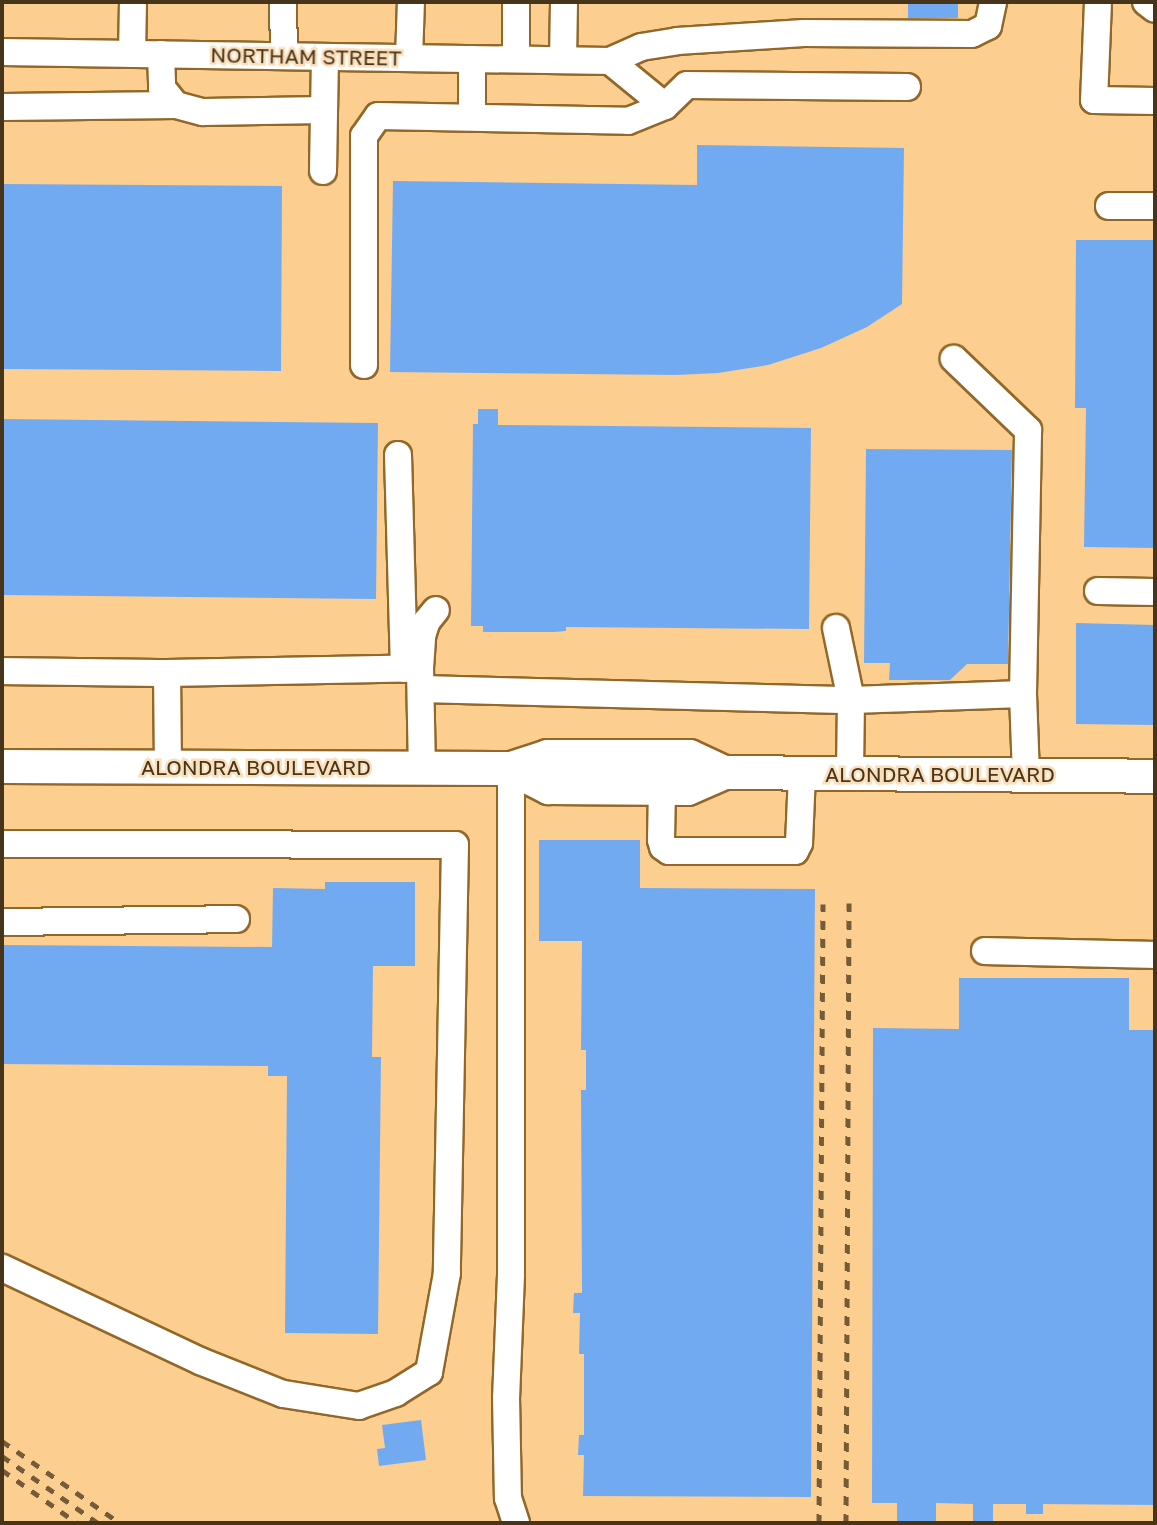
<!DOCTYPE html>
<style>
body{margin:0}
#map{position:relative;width:1157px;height:1525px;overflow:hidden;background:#fcce90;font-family:"Golos Text",sans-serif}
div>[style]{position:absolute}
.building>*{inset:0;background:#72aaf2}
.roads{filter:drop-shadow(2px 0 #916829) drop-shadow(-2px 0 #916829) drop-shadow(0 2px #916829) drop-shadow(0 -2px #916829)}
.minor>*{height:26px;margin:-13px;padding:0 13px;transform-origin:13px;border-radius:13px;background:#fff}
.major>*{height:33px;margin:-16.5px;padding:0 16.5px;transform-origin:16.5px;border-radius:16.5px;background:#fff}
.rail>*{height:5px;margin-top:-2.5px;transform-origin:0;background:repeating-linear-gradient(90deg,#755c39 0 9px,transparent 0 18px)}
span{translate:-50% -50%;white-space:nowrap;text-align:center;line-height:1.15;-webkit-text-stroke:5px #fbdfbb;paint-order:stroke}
.street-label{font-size:21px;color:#47351b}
.frame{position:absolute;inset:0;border:4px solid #47351b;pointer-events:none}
</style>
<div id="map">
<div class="building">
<div style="clip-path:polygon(908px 2px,958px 2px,958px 18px,908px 18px)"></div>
<div style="clip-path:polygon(697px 145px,904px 148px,902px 304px,867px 327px,821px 348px,768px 365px,718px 373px,676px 375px,390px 372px,393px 181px,697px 185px)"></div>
<div style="clip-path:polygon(2px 184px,282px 186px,281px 371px,2px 369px)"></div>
<div style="clip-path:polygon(1076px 240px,1155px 240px,1155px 548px,1084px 547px,1086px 408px,1075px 408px)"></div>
<div style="clip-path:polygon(478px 409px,498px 409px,498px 425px,811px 428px,809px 629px,566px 627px,566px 631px,554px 632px,483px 632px,483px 626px,471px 626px,473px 424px,478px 424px)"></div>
<div style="clip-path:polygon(2px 419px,378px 423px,376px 599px,2px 595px)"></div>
<div style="clip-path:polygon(866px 449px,1012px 450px,1008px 664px,967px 664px,950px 680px,889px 680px,890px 663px,864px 663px)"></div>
<div style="clip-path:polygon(1076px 623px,1155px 625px,1155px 725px,1076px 724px)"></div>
<div style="clip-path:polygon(539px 840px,640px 840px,640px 888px,815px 889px,811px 1497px,583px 1496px,584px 1455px,578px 1455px,579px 1435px,584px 1435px,584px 1354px,579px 1354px,580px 1313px,573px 1313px,574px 1293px,582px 1293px,581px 1090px,586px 1090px,586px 1050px,581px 1050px,582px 941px,539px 941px)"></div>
<div style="clip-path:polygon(325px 882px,415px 882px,415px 966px,373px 966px,372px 1057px,381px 1057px,378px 1334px,285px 1333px,287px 1076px,268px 1076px,268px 1066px,2px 1064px,2px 945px,272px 947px,273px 888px,325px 889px)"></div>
<div style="clip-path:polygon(959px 978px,1129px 978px,1129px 1030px,1155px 1030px,1155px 1505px,1043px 1504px,1043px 1514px,1026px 1514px,1026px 1504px,993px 1504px,993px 1523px,973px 1523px,973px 1504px,936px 1503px,936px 1523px,897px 1523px,897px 1503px,872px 1503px,873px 1028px,959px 1029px)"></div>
<div style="clip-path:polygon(421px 1420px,426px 1460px,379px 1466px,377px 1449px,385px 1448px,382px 1425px)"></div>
</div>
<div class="roads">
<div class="minor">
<div style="left:283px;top:2px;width:54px;rotate:88.9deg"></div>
<div style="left:516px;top:2px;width:57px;rotate:90deg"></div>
<div style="left:1098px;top:2px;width:98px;rotate:92.3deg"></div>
<div style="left:1094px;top:100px;width:61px;rotate:0.9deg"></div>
<div style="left:1146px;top:2px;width:11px;rotate:38deg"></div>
<div style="left:2px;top:52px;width:608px;rotate:0.85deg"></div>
<div style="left:610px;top:61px;width:34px;rotate:-24deg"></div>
<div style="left:641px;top:47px;width:36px;rotate:-9deg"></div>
<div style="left:677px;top:41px;width:127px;rotate:-3.6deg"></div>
<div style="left:804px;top:33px;width:168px;rotate:0.3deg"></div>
<div style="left:972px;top:34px;width:18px;rotate:-27deg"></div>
<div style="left:988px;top:26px;width:25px;rotate:-78deg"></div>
<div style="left:132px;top:54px;width:52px;rotate:-88.9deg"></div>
<div style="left:161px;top:54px;width:34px;rotate:88deg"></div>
<div style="left:162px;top:88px;width:22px;rotate:51deg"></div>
<div style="left:176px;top:105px;width:28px;rotate:15deg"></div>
<div style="left:203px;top:112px;width:121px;rotate:-0.9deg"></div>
<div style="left:409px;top:58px;width:56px;rotate:-88deg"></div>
<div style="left:563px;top:60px;width:58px;rotate:-89deg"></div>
<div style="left:610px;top:61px;width:71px;rotate:39.3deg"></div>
<div style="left:3px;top:107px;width:173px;rotate:-0.7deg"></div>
<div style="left:472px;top:116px;width:57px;rotate:-90deg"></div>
<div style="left:323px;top:171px;width:114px;rotate:-89deg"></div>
<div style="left:1109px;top:206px;width:46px"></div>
<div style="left:364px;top:365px;width:229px;rotate:-90deg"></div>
<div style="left:364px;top:136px;width:24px;rotate:-55deg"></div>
<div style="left:378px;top:116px;width:250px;rotate:1.1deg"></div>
<div style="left:628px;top:121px;width:40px;rotate:-22deg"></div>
<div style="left:665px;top:106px;width:30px;rotate:-44deg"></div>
<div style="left:687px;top:85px;width:220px;rotate:0.5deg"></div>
<div style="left:398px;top:455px;width:214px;rotate:88.4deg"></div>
<div style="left:1098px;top:591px;width:57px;rotate:1deg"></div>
<div style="left:836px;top:628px;width:74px;rotate:78.2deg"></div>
<div style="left:851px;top:700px;width:172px;rotate:-2deg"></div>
<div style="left:1023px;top:694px;width:264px;rotate:-88.9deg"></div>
<div style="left:1028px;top:430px;width:103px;rotate:-136.2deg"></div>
<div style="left:420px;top:668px;width:32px;rotate:-86deg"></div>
<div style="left:422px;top:636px;width:16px;rotate:-72deg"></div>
<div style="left:427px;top:621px;width:14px;rotate:-51deg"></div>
<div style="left:2px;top:671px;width:165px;rotate:0.7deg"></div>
<div style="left:421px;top:689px;width:430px;rotate:1.5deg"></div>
<div style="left:851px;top:700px;width:73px;rotate:90.8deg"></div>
<div style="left:1023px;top:694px;width:81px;rotate:87.9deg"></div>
<div style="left:168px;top:767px;width:94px;rotate:-90.6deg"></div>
<div style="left:167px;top:673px;width:253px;rotate:-1.1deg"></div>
<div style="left:420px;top:668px;width:100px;rotate:88.9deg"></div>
<div style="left:511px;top:768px;width:507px;rotate:90deg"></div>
<div style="left:511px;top:1275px;width:122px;rotate:92.3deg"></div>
<div style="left:506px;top:1397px;width:101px;rotate:88.9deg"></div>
<div style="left:508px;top:1498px;width:26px;rotate:72deg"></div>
<div style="left:662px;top:788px;width:52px;rotate:91.1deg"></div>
<div style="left:661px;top:840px;width:7px;rotate:74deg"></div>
<div style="left:663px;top:847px;width:7px;rotate:34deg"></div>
<div style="left:669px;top:851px;width:126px"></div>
<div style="left:795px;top:851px;width:9px;rotate:-63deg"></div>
<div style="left:799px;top:843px;width:70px;rotate:-87.5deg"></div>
<div style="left:2px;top:844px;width:453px;rotate:0.1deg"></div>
<div style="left:455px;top:845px;width:428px;rotate:91.1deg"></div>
<div style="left:447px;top:1273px;width:101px;rotate:100.3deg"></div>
<div style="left:429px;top:1372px;width:39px;rotate:148deg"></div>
<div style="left:396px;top:1393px;width:39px;rotate:161deg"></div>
<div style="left:359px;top:1406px;width:77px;rotate:-171deg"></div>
<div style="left:283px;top:1394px;width:89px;rotate:-158.3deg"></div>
<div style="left:200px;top:1361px;width:219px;rotate:-154.8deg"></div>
<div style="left:2px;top:922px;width:234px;rotate:-0.7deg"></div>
<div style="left:985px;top:951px;width:170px;rotate:1.3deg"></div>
</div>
<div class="major">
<div style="left:2px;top:766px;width:509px;rotate:0.23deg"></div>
<div style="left:511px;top:768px;width:38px;rotate:-18deg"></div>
<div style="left:547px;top:756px;width:142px"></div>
<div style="left:689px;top:756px;width:38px;rotate:25deg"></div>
<div style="left:511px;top:768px;width:42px;rotate:27.2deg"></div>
<div style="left:548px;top:787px;width:139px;rotate:0.4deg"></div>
<div style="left:687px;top:788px;width:40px;rotate:-23.4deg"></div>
<div style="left:724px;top:772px;width:431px;rotate:0.5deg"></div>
</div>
</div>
<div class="rail">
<div style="left:2px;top:1441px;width:144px;rotate:34.8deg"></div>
<div style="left:2px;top:1456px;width:117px;rotate:34.9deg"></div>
<div style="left:2px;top:1470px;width:92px;rotate:35.2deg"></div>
<div style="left:819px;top:1523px;width:619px;rotate:-89.63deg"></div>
<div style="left:846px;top:1523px;width:620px;rotate:-89.72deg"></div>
</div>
<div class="street-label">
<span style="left:306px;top:56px;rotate:1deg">NORTHAM STREET</span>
<span style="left:256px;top:767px">ALONDRA BOULEVARD</span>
<span style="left:940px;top:774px">ALONDRA BOULEVARD</span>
</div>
<div class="frame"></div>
</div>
